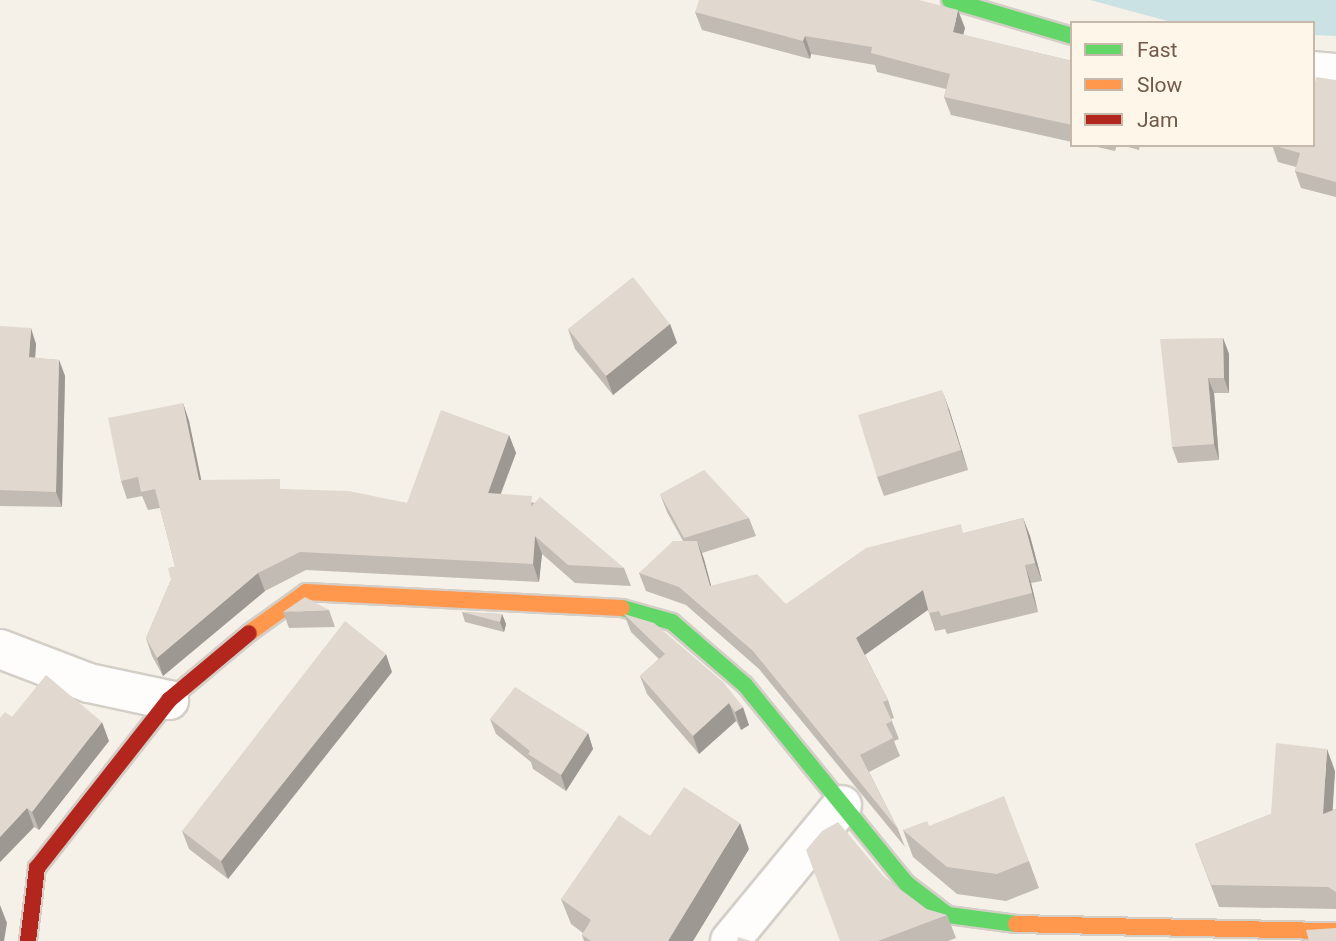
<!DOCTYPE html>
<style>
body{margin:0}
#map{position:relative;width:1336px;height:941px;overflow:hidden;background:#f5f1e8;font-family:Roboto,sans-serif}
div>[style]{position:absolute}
.water>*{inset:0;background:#cbe2e4}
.roads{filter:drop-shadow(2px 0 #d4cec7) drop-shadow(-2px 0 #d4cec7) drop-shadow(0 2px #d4cec7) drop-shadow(0 -2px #d4cec7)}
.street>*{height:38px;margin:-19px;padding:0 19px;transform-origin:19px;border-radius:19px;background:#fefdfc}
.fast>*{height:16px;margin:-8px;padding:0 8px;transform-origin:8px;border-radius:8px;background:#63d668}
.slow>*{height:16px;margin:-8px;padding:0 8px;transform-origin:8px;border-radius:8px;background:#ff974d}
.jam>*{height:16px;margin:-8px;padding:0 8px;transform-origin:8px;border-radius:8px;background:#b3261e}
.wall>*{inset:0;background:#c2bbb3}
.shaded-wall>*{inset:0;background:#9e9892}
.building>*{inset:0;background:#e1d9d0}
span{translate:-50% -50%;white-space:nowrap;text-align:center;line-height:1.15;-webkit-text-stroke:5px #fef6e9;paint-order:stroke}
.legend{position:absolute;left:1070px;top:21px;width:245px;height:126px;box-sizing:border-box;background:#fef6e9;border:2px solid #c6b8aa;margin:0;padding:9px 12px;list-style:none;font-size:21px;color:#715a4b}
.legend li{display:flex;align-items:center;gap:14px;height:35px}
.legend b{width:35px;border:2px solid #c6b8aa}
</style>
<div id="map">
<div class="water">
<div style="clip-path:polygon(1090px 0,1336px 0,1336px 36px,1313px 35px,1313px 23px,1175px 23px)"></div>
</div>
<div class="roads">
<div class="street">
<div style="left:1313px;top:71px;width:23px;rotate:5deg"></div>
<div style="left:0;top:649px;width:95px;rotate:20.9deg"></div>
<div style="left:89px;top:683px;width:82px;rotate:12deg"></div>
<div style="left:730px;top:941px;width:176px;rotate:-50.5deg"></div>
</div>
<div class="fast">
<div style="left:950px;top:0;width:127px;rotate:16.4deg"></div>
<div style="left:622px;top:608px;width:52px;rotate:15.6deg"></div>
<div style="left:672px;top:622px;width:96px;rotate:40.8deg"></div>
<div style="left:745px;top:685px;width:257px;rotate:50.9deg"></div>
<div style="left:907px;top:884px;width:51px;rotate:37.1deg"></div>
<div style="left:948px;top:915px;width:69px;rotate:7.5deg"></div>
</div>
<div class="slow">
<div style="left:249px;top:633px;width:70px;rotate:-35.7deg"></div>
<div style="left:306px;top:592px;width:316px;rotate:2.9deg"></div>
<div style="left:1016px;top:924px;width:320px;rotate:1.3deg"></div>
</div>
<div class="jam">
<div style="left:28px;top:941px;width:74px;rotate:-83deg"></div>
<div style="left:37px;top:868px;width:214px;rotate:-51.8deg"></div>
<div style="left:169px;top:700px;width:104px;rotate:-39.9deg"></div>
</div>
</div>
<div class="wall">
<div style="clip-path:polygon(695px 12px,965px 28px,963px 35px,1072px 61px,1072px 142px,951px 115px,944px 97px,946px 89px,877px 72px,875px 65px,811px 54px,810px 59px,702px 30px)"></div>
<div style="clip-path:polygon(1336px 80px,1336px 197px,1301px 188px,1295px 171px,1296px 167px,1278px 162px,1272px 145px,1313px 145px)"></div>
<div style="clip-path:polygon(1088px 145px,1117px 145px,1115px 151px)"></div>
<div style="clip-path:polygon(1121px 145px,1140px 145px,1139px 150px)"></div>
<div style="clip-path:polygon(670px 324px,677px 343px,613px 395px,575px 349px,568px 329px)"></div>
<div style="clip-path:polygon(0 326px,36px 344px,35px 358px,59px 360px,65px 376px,62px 507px,0 506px)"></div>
<div style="clip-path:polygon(1223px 338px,1229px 354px,1229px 393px,1214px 393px,1219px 460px,1178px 463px,1172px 447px)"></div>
<div style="clip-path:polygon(183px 403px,189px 421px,201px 480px,407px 503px,509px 435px,516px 453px,501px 494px,535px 503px,624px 568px,631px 586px,575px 583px,542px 554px,539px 582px,306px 570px,265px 591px,163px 676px,152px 656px,146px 638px,171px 580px,175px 566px,160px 508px,148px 510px,142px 496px,127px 499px,121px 481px)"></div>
<div style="clip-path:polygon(949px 409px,968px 470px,884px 496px,877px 477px)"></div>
<div style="clip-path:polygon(660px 494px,749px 518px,756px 536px,702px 553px,711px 586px,786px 604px,965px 533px,1023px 518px,1030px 536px,1042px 581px,1031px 583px,1038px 612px,947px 634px,945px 629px,935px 631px,928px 610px,865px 655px,888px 700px,894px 718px,891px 719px,899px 739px,894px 741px,900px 756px,869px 772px,898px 829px,905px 847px,759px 669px,686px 605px,646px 591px,639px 573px,683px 541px,667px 512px)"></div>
<div style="clip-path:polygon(329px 610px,335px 627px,289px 628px,283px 612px)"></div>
<div style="clip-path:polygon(462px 612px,502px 614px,506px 624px,504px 632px,465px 622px)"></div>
<div style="clip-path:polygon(624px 614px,723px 682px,749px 725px,741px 730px,736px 721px,699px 754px,647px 694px,640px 676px,659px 659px,631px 632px)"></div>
<div style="clip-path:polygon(392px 672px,228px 879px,189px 849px,182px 831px)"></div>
<div style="clip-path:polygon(12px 717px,109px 741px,39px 830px,34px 827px,0 862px,0 718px)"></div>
<div style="clip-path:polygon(490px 719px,588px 733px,593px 749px,566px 791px,533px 769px,531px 762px,496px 734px)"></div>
<div style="clip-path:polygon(1335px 771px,1332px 810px,1336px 809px,1336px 909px,1219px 907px,1195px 844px,1271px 814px)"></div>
<div style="clip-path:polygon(929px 826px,1029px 861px,1039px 888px,1006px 901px,957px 894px,913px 857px,903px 830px)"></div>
<div style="clip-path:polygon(650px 836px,749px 849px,693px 941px,584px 941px,582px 935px,583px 933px,571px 924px,561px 899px)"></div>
<div style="clip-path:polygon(885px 878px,926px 909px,947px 915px,956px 938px,948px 941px,840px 941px)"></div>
</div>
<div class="shaded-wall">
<div style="clip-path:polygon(958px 10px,965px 28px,959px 50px,953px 32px)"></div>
<div style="clip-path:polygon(805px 36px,811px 54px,810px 59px,803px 41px)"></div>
<div style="clip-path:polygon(670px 324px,677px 343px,613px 395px,606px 376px)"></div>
<div style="clip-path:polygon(31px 328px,36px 344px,34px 373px,29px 357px)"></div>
<div style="clip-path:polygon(1223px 338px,1229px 354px,1229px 393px,1224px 378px)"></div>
<div style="clip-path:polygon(59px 360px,65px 376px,62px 507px,56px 492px)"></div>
<div style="clip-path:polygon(1208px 378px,1214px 393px,1219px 460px,1214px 444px)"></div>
<div style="clip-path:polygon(942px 390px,949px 409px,968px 470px,961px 450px)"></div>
<div style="clip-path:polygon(183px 403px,189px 421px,205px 498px,199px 480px)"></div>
<div style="clip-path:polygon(509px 435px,516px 453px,494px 511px,488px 493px)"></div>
<div style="clip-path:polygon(1023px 518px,1030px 536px,1042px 581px,1035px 563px)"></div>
<div style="clip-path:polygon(535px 536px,542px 554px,539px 582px,533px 564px)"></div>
<div style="clip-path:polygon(697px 541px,704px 559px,716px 604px,710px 586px)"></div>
<div style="clip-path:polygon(1025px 565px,1031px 583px,1038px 612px,1032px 593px)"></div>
<div style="clip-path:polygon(258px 573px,265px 591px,163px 676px,157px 658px)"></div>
<div style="clip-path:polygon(923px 590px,929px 609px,863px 656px,856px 638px)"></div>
<div style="clip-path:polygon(502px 614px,506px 624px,504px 632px,500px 622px)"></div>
<div style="clip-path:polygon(386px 654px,392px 672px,228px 879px,221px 861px)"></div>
<div style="clip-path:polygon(729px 703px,736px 721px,699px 754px,693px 736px)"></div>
<div style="clip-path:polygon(743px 707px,749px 725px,741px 730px,735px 712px)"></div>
<div style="clip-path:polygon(102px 722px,109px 741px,39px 830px,32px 812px)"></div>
<div style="clip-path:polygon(588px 733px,593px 749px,566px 791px,561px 775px)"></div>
<div style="clip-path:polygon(1327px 749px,1335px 771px,1331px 837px,1323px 814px)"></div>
<div style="clip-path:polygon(27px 808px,34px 827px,0 862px,0 837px)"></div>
<div style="clip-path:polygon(740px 823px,749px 849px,693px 941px,668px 941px)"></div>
<div style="clip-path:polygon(0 905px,7px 923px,4px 941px,0 941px)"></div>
</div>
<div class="building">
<div style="clip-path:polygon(699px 0,919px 0,958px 10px,953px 32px,1072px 61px,1072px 125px,944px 97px,950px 74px,871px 53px,872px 47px,805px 36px,803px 41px,695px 12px)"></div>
<div style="clip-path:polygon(1316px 77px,1336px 80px,1336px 182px,1295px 171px,1300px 153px,1272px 145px,1313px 145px,1313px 95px)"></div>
<div style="clip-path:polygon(633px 277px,670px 324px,606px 376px,568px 329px)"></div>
<div style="clip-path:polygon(0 326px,31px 328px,29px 357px,59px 360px,56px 492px,0 490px)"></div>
<div style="clip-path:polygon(1223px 338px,1224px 378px,1208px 378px,1214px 444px,1172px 447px,1160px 339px)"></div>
<div style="clip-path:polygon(942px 390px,961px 450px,877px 477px,858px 415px)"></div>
<div style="clip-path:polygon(183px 403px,199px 480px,280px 479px,280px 489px,349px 491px,407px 503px,441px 410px,509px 435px,488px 493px,532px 496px,531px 507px,540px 497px,624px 568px,568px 565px,535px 536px,533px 564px,300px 552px,258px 573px,157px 658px,146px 638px,171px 580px,168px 568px,175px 566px,155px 489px,141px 492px,138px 477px,121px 481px,108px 418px)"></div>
<div style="clip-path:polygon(704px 470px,749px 518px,684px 538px,660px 494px)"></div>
<div style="clip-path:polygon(1023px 518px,1035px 563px,1025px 565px,1032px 593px,941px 616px,939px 611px,929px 613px,923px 590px,856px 638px,888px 700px,883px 702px,892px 721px,886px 724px,893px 738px,860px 755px,898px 829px,753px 651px,679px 587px,639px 573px,673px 541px,697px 541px,710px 586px,757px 574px,786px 604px,866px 548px,961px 524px,963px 533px)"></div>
<div style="clip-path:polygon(305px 597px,329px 610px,283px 612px)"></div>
<div style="clip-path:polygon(462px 612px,502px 614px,500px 622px)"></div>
<div style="clip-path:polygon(624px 614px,654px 623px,723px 682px,743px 707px,735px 712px,729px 703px,693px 736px,640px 676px,665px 654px)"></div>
<div style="clip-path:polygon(345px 621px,386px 654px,221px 861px,182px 831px)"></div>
<div style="clip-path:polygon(46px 675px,102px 722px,32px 812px,27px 808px,0 837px,0 718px,5px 712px,12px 717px)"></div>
<div style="clip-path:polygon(515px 687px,588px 733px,561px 775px,528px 754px,530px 751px,490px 719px)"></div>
<div style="clip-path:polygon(1276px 743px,1327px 749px,1323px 814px,1336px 809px,1336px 892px,1328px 887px,1211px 885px,1195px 844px,1271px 814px)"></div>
<div style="clip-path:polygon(684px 787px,740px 823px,668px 941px,591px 941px,582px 935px,591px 920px,561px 899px,619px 815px,650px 836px)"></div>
<div style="clip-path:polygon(1004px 796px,1029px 861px,997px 874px,947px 867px,903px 830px,927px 821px,929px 826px)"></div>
<div style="clip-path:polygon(838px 822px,885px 878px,926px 909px,947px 915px,878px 941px,840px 941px,806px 850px,822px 831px)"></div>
<div style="clip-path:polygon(1336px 928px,1336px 941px,1309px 941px,1306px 930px)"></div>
<div style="clip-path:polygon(738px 937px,751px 941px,737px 941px)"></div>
</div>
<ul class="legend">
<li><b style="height:9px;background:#63d668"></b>Fast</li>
<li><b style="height:9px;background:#ff974d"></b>Slow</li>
<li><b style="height:9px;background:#b3261e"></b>Jam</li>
</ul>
</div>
